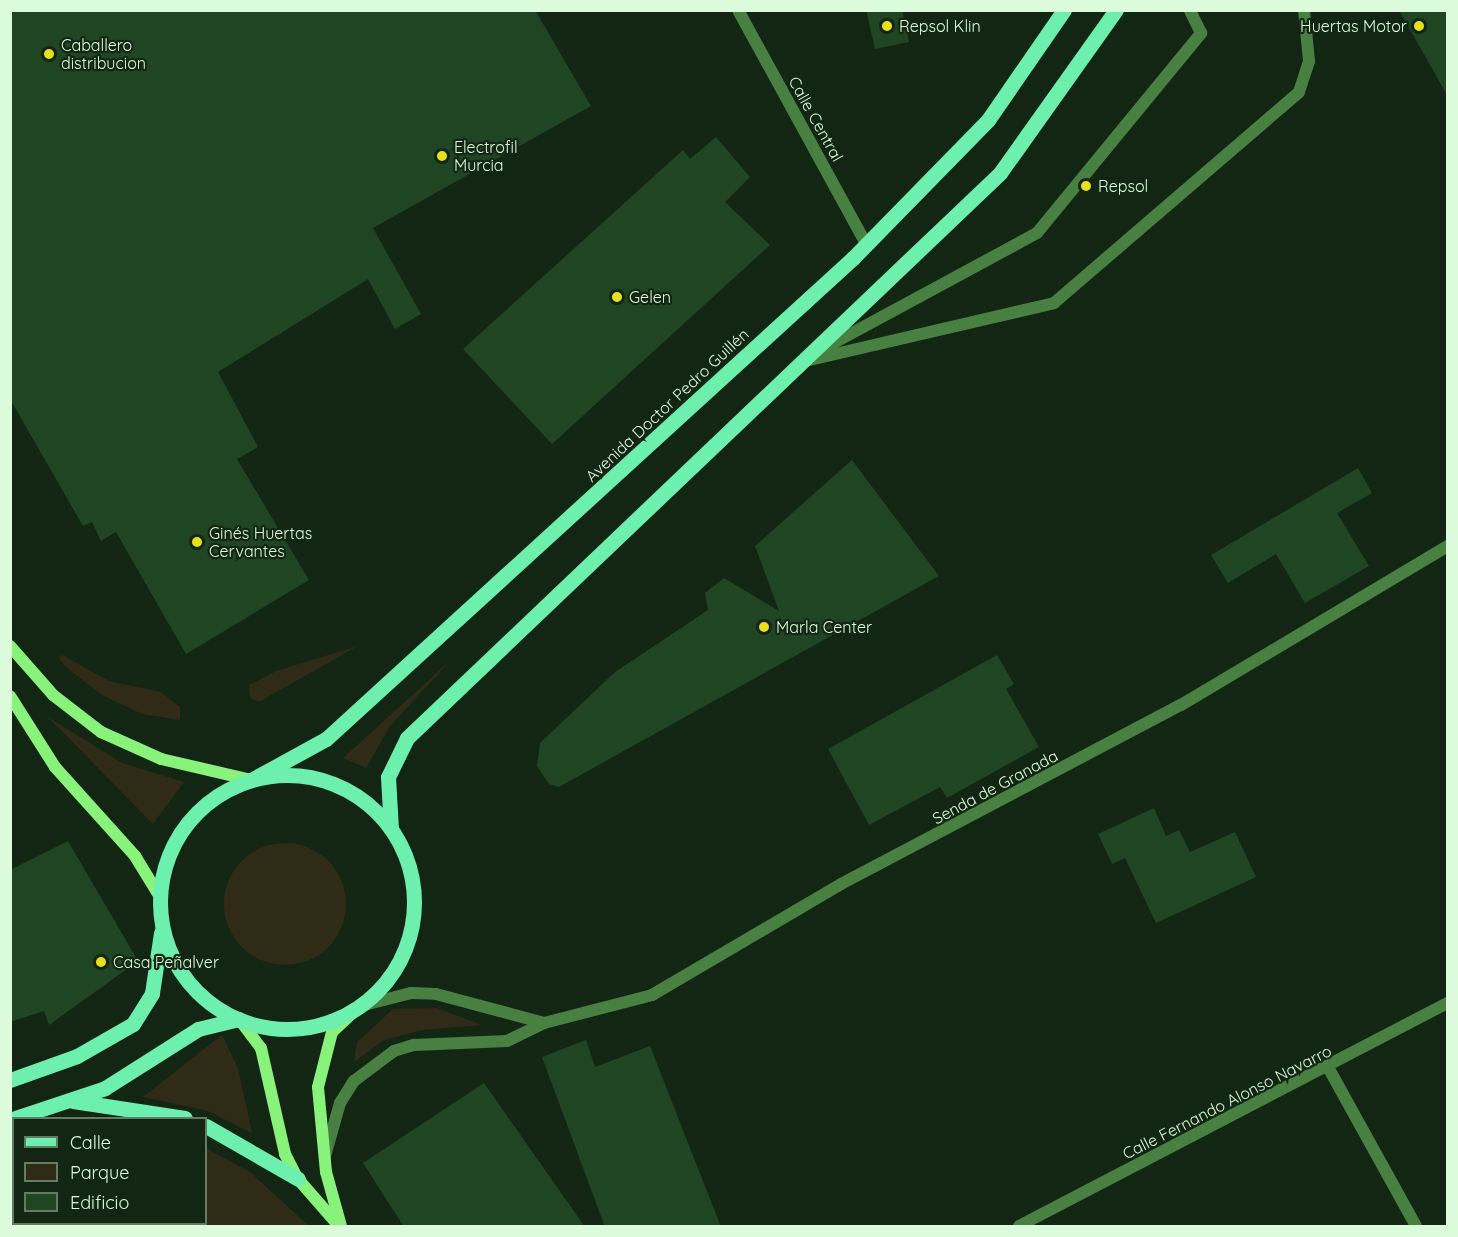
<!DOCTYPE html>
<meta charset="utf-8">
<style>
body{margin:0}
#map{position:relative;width:1458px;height:1237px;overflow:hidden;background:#122613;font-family:Quicksand,sans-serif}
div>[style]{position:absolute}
.green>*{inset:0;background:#2f2b16}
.round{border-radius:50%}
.building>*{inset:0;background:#204522}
.lane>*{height:12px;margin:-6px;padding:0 6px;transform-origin:6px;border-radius:6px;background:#488042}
.street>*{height:12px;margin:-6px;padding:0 6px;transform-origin:6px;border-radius:6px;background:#488042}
.secondary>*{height:12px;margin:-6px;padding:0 6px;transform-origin:6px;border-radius:6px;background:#88f27b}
.primary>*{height:15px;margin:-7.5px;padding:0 7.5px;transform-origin:7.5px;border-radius:7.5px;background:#6df0ad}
.primary>.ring{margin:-7.5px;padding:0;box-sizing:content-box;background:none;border:15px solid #6df0ad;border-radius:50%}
.dots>*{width:16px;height:16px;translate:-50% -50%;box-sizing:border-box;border:3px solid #122613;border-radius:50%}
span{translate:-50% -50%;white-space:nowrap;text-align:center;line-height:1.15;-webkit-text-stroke:4.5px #122613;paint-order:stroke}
.poi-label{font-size:16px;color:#dbfbda}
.left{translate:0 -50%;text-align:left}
.right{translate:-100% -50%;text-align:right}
.street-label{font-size:16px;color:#dbfbda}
.frame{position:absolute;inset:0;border:12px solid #dbfbda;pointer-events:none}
.legend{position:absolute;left:12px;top:1117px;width:195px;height:108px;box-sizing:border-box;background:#122613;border:2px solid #627b63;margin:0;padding:8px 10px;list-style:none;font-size:18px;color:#dbfbda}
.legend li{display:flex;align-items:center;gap:12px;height:30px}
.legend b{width:30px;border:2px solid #627b63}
</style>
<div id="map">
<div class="green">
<div style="clip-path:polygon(358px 646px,259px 702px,250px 698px,249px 685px,276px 671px)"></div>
<div style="clip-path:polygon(62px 655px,109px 681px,161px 692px,180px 707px,180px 720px,142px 714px,102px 695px,66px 667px,58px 657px)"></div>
<div style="clip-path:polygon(452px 659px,390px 726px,366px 768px,343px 758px)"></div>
<div style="clip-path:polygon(48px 717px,122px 763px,184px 782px,153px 824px)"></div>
<div class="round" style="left:224px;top:843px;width:122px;height:122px"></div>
<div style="clip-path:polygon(437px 1008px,482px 1025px,422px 1030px,384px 1040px,354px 1062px,357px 1042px,393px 1009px)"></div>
<div style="clip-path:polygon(222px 1035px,238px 1068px,252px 1133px,208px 1111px,143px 1097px)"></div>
<div style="clip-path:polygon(206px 1148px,250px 1172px,309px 1226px,24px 1226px,206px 1224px)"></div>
</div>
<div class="building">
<div style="clip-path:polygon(10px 10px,535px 10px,591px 106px,373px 228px,421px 314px,395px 329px,368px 279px,218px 372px,258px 447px,237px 459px,309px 580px,186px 654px,116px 532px,101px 541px,92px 522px,83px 526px,10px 399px)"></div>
<div style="clip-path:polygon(866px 10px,902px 10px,909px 42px,875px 49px)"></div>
<div style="clip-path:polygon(1399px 10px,1448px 10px,1448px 97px)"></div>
<div style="clip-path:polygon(716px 137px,750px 177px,725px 202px,770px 245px,552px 444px,463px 349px,683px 150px,690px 159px)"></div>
<div style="clip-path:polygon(852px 460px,939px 576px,559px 787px,549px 784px,537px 766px,540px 743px,615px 672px,708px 610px,705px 593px,724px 578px,779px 611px,755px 546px)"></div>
<div style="clip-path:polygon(1358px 468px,1372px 493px,1337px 513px,1369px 566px,1305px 603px,1276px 554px,1228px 583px,1211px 555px)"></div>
<div style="clip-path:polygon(997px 655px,1014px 684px,1006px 689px,1039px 747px,947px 798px,940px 787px,869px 825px,828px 749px)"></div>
<div style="clip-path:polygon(1154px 808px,1166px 836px,1179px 830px,1190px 852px,1235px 832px,1256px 877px,1156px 923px,1125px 858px,1112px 864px,1098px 834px)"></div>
<div style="clip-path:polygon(68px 841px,138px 961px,49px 1025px,44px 1011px,10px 1022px,10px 870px)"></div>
<div style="clip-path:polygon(586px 1040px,595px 1067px,650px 1046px,721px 1227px,605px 1227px,542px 1057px)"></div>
<div style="clip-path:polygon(484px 1083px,585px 1227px,404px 1227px,363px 1163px)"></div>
</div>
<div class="lane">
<div style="left:817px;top:352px;width:250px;rotate:-28.4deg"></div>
<div style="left:1037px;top:233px;width:259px;rotate:-50.6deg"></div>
<div style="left:1201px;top:33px;width:25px;rotate:-116deg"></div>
</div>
<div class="street">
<div style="left:738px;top:10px;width:267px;rotate:61.3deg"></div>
<div style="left:801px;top:362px;width:260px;rotate:-13.1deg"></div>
<div style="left:1054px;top:303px;width:323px;rotate:-40.7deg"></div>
<div style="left:1299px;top:92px;width:33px;rotate:-72deg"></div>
<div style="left:1309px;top:61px;width:51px;rotate:-95.6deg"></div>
<div style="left:360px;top:1006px;width:53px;rotate:-14.3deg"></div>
<div style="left:411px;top:993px;width:25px;rotate:2deg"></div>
<div style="left:436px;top:994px;width:112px;rotate:15deg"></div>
<div style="left:1329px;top:1069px;width:179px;rotate:61deg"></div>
<div style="left:325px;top:1156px;width:55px;rotate:-74.2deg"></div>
<div style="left:340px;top:1103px;width:26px;rotate:-58deg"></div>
<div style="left:354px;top:1081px;width:50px;rotate:-36.9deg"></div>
<div style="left:394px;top:1051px;width:21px;rotate:-17deg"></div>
<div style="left:414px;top:1045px;width:93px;rotate:-2.5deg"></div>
<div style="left:507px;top:1041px;width:41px;rotate:-25.9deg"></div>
<div style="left:544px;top:1023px;width:112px;rotate:-14.5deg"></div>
<div style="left:652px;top:995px;width:219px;rotate:-30.4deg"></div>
<div style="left:841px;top:884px;width:384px;rotate:-27.8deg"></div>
<div style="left:1181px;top:705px;width:311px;rotate:-30.8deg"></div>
<div style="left:1019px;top:1226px;width:483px;rotate:-27.5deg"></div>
</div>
<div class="secondary">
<div style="left:10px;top:646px;width:65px;rotate:48.7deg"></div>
<div style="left:53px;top:695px;width:61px;rotate:37.6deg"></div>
<div style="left:101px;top:732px;width:66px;rotate:24.2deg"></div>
<div style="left:161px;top:759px;width:92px;rotate:13.1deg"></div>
<div style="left:10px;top:696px;width:84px;rotate:57.6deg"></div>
<div style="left:55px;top:767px;width:120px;rotate:48deg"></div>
<div style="left:135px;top:856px;width:48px;rotate:58.6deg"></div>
<div style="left:239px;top:1019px;width:36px;rotate:53deg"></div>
<div style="left:261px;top:1048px;width:109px;rotate:77.2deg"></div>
<div style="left:285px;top:1154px;width:28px;rotate:63deg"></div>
<div style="left:298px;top:1179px;width:62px;rotate:48.9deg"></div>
<div style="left:341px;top:1226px;width:56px;rotate:-105.5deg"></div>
<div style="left:326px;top:1172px;width:85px;rotate:-95.4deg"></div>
<div style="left:318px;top:1087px;width:57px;rotate:-75.7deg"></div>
<div style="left:332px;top:1032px;width:38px;rotate:-43deg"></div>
</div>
<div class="primary">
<div class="ring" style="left:160px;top:775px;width:239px;height:239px"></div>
<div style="left:251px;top:780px;width:85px;rotate:-28.7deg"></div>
<div style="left:326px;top:739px;width:714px;rotate:-42.39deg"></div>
<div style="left:853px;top:258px;width:193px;rotate:-45.6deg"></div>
<div style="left:988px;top:120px;width:134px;rotate:-55.4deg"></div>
<div style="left:391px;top:829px;width:52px;rotate:-93.3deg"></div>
<div style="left:388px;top:777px;width:43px;rotate:-64deg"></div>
<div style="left:407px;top:738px;width:819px;rotate:-43.61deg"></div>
<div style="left:1000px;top:173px;width:200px;rotate:-54.6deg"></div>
<div style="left:10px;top:1080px;width:71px;rotate:-19.7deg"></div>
<div style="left:77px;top:1056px;width:64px;rotate:-29.7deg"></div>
<div style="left:133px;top:1024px;width:36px;rotate:-58deg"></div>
<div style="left:152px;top:993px;width:61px;rotate:-81.5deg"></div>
<div style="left:73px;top:1101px;width:113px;rotate:8.6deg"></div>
<div style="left:15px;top:1118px;width:95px;rotate:-18.4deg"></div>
<div style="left:105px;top:1088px;width:110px;rotate:-32.4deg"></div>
<div style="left:198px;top:1029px;width:42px;rotate:-13.7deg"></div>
<div style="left:206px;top:1126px;width:106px;rotate:29.9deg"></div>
</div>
<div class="dots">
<div style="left:887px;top:26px;background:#e8e11a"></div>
<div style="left:1419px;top:26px;background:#e8e11a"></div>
<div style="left:49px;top:54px;background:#e8e11a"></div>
<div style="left:442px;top:156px;background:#e8e11a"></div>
<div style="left:1086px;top:186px;background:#e8e11a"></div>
<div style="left:617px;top:297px;background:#e8e11a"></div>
<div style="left:197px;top:542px;background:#e8e11a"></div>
<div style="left:764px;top:627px;background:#e8e11a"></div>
<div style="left:101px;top:962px;background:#e8e11a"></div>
</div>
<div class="poi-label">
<span class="left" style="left:899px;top:26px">Repsol Klin</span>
<span class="right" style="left:1407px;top:26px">Huertas Motor</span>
<span class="left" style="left:61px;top:54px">Caballero<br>distribucion</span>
<span class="left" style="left:454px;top:156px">Electrofil<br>Murcia</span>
<span class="left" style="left:1098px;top:186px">Repsol</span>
<span class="left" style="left:629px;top:297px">Gelen</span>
<span class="left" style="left:209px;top:542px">Ginés Huertas<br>Cervantes</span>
<span class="left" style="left:776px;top:627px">Marla Center</span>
<span class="left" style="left:113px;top:962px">Casa Peñalver</span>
</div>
<div class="street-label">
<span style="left:816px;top:119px;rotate:61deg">Calle Central</span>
<span style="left:667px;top:405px;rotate:-43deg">Avenida Doctor Pedro Guillén</span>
<span style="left:995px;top:787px;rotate:-28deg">Senda de Granada</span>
<span style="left:1227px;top:1102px;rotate:-27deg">Calle Fernando Alonso Navarro</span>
</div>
<div class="frame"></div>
<ul class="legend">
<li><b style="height:8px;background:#6df0ad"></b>Calle</li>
<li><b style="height:16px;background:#2f2b16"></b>Parque</li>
<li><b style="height:16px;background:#204522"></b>Edificio</li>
</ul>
</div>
